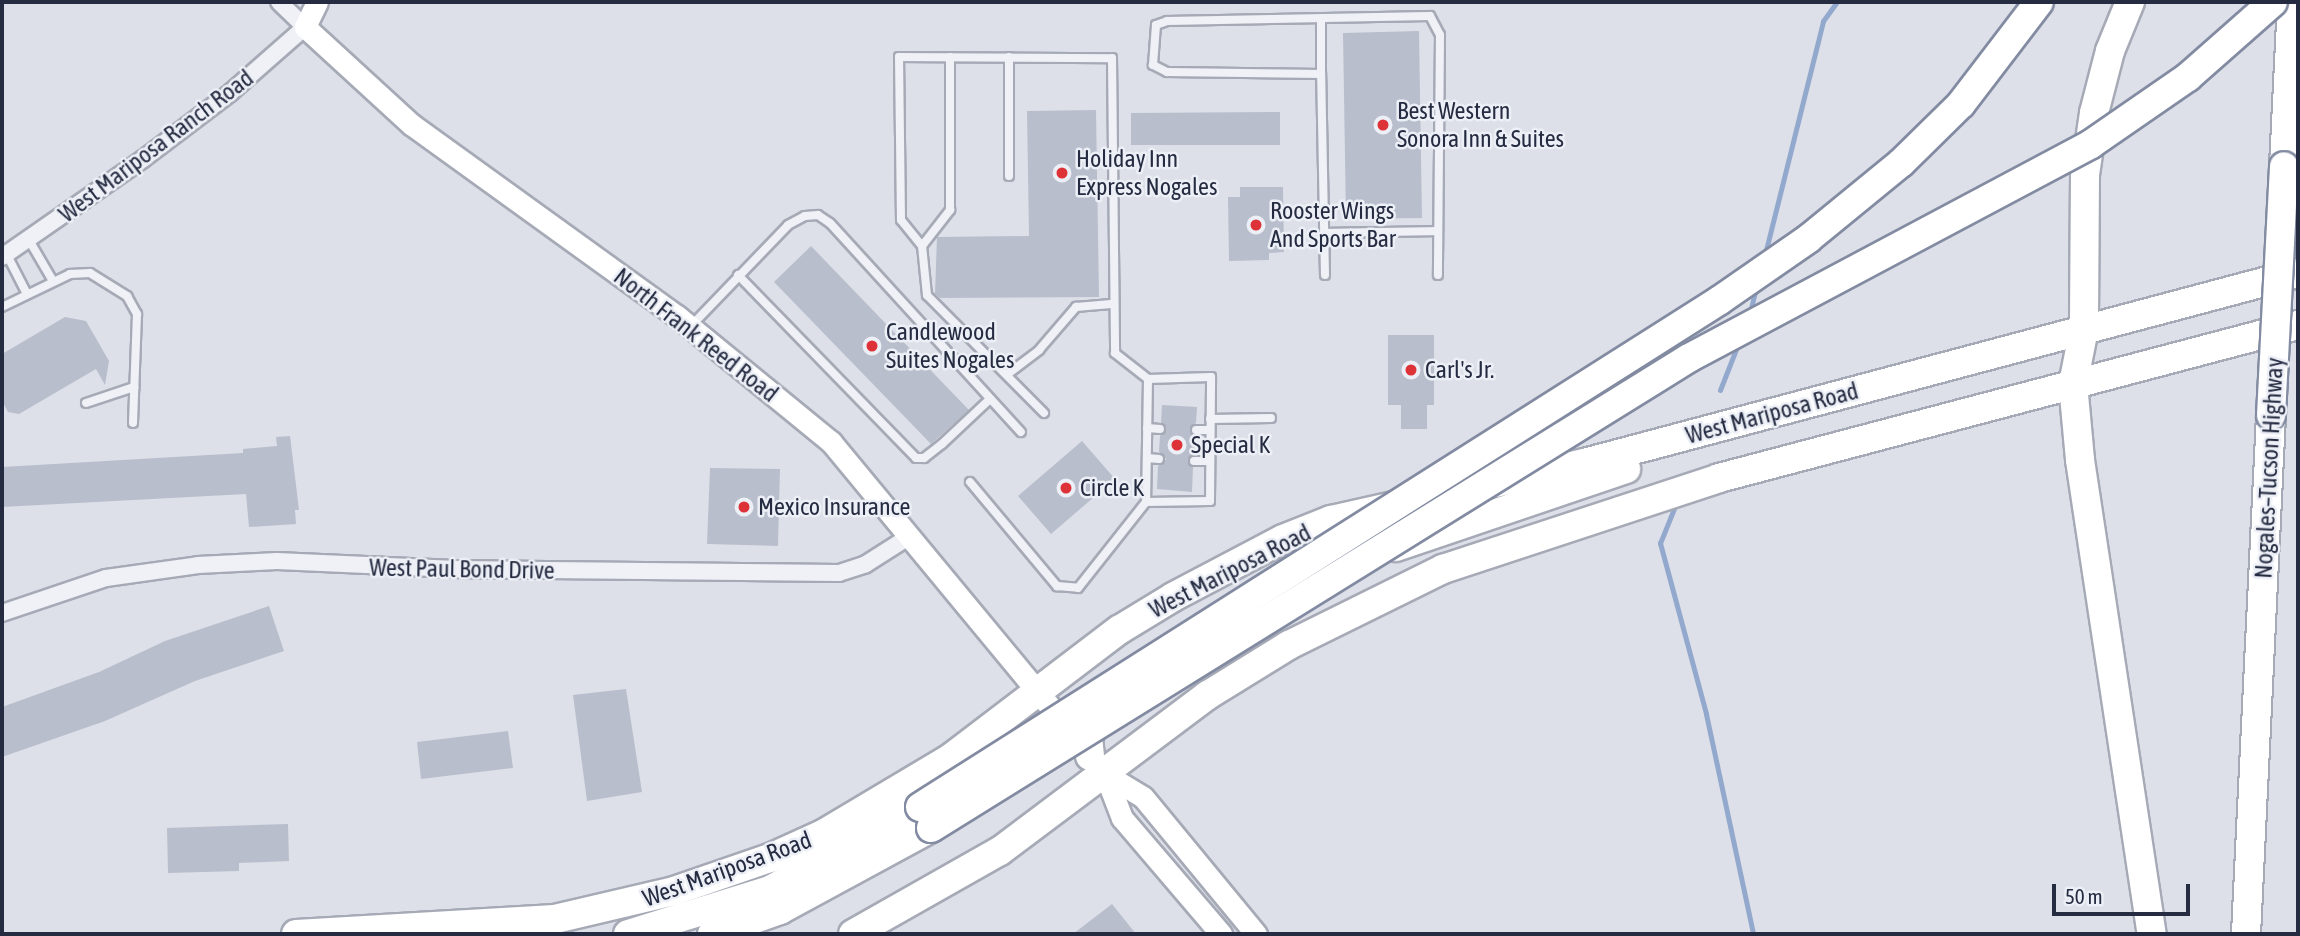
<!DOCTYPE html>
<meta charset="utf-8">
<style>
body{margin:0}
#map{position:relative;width:2300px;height:936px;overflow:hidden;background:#dde0e8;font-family:"Asap Condensed",sans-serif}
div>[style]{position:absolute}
.stream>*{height:5px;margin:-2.5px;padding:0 2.5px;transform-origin:2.5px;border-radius:2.5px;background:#93a8cd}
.building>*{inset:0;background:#b9becc}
.roads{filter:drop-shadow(2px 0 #a6aab6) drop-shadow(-2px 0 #a6aab6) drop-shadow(0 2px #a6aab6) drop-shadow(0 -2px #a6aab6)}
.lane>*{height:8px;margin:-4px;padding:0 4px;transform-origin:4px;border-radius:4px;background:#f0f1f6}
.street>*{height:16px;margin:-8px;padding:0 8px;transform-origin:8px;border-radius:8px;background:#f0f1f6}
.secondary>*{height:21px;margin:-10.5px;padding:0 10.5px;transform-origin:10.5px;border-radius:10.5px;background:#fff}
.highway>*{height:28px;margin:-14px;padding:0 14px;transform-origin:14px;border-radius:14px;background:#fff}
.bridges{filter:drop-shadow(2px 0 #828ba1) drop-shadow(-2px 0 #828ba1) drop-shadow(0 2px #828ba1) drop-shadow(0 -2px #828ba1)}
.highway-bridge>*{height:28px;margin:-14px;padding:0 14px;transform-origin:14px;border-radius:14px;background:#fff}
.dots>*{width:19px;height:19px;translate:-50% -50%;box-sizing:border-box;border:4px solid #eceff6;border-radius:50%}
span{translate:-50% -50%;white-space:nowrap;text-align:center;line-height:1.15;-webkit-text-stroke:5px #eceff6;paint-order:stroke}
.poi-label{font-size:24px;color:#252b41}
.left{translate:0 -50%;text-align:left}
.street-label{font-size:24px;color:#252b41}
.frame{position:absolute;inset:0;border:4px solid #252b41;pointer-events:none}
.scale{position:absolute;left:2052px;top:884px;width:138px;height:32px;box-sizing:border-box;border:4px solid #252b41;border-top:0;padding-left:9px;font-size:21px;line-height:24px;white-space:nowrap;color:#252b41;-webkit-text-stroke:5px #eceff6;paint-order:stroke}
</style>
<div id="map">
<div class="stream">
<div style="left:1764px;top:258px;width:244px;rotate:-76deg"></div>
<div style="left:1823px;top:21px;width:24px;rotate:-54deg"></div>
<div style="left:1749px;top:316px;width:29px;rotate:-76deg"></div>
<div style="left:1720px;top:390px;width:49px;rotate:-68.6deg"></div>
<div style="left:1675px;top:506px;width:40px;rotate:112deg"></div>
<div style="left:1660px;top:543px;width:177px;rotate:74.9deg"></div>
<div style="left:1706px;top:714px;width:225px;rotate:77.9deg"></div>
</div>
<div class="building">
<div style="clip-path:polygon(1419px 31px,1422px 218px,1346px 219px,1343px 33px)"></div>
<div style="clip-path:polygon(1096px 110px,1099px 297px,940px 298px,935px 294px,937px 237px,1029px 236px,1027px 111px)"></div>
<div style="clip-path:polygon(1280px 112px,1280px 145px,1131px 145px,1131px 113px)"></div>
<div style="clip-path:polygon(1240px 187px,1283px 187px,1284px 252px,1269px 253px,1269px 260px,1229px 261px,1228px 197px,1240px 197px)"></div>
<div style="clip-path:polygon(811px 246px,969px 410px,931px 444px,774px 282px)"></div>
<div style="clip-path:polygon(65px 317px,86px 321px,109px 361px,105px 385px,96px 369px,19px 414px,8px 412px,2px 401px,2px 354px)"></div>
<div style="clip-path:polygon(1388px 335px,1434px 335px,1434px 405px,1427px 405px,1427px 429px,1401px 429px,1401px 405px,1388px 405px)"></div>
<div style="clip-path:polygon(1162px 405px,1197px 407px,1196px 423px,1190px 429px,1195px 436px,1194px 454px,1188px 460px,1193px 467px,1192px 492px,1157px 489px,1158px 466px,1166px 459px,1159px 452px,1160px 436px,1166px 429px,1161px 423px)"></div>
<div style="clip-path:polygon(290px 436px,299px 510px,295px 510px,296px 524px,249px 527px,246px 494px,2px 507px,2px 467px,243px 453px,243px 449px,277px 446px,276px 437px)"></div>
<div style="clip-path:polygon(1082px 441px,1115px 479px,1051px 534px,1018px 496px)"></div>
<div style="clip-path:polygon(710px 468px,780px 469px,778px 546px,707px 544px)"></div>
<div style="clip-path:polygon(269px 606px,284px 651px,195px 681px,105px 721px,2px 757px,2px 707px,99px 672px,165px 641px)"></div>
<div style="clip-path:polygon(626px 689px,642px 792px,587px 801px,573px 695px)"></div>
<div style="clip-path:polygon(508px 731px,513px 768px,421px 779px,417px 742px)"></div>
<div style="clip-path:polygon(288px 824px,289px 861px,239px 863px,239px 871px,168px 873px,167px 828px)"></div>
<div style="clip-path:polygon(1112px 904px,1136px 934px,1073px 934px)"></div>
</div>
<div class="roads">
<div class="lane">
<div style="left:1321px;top:74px;width:56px;rotate:-90deg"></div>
<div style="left:1009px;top:176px;width:119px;rotate:-90deg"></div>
<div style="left:1324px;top:233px;width:114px;rotate:-1deg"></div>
<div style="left:29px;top:240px;width:48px;rotate:59.7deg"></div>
<div style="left:922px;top:246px;width:46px;rotate:-52.1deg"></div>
<div style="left:950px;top:210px;width:153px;rotate:-90deg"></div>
<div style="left:7px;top:255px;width:44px;rotate:62.9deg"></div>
<div style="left:738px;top:275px;width:255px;rotate:45.8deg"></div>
<div style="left:916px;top:458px;width:8px"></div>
<div style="left:924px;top:458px;width:23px;rotate:-38deg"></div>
<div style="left:942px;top:444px;width:66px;rotate:-43.2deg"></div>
<div style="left:1325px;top:275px;width:201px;rotate:-91.1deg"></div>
<div style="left:1321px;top:74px;width:154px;rotate:-179.3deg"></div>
<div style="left:1167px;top:72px;width:16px;rotate:-153deg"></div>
<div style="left:1153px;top:65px;width:40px;rotate:-85.7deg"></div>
<div style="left:1156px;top:25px;width:12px;rotate:-20deg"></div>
<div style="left:1167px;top:21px;width:263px;rotate:-1.1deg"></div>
<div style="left:1430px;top:16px;width:21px;rotate:62deg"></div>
<div style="left:1440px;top:35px;width:240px;rotate:90.5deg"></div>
<div style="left:2px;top:307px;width:76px;rotate:-25.9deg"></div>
<div style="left:70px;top:274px;width:20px;rotate:-3deg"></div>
<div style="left:90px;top:273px;width:44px;rotate:31.9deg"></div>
<div style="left:127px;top:296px;width:21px;rotate:61deg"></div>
<div style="left:137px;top:314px;width:109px;rotate:92.1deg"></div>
<div style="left:690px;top:327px;width:141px;rotate:-46.1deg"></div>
<div style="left:788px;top:225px;width:19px;rotate:-28deg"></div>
<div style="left:805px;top:216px;width:13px;rotate:-4deg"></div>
<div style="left:818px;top:215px;width:14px;rotate:34deg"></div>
<div style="left:830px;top:223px;width:283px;rotate:47.6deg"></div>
<div style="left:1009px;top:373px;width:38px;rotate:-37deg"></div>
<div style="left:1039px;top:350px;width:57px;rotate:-49.3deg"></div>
<div style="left:1076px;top:307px;width:38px;rotate:-5deg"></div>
<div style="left:86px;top:403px;width:51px;rotate:-18.4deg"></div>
<div style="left:1044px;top:413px;width:166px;rotate:-134.8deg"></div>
<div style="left:927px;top:295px;width:49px;rotate:-95.8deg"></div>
<div style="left:922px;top:246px;width:33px;rotate:-129deg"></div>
<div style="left:901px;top:220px;width:163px;rotate:-90.7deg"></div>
<div style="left:899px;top:57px;width:213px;rotate:0.3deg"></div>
<div style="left:1112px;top:58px;width:295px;rotate:89.4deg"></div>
<div style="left:1115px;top:353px;width:42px;rotate:38.2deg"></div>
<div style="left:1210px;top:419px;width:61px;rotate:-0.9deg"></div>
<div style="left:1147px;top:428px;width:13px;rotate:4deg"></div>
<div style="left:1196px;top:430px;width:14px"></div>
<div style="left:1147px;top:458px;width:12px;rotate:5deg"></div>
<div style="left:1194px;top:461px;width:16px"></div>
<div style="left:970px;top:482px;width:136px;rotate:50.1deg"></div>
<div style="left:1057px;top:586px;width:21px;rotate:5deg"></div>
<div style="left:1078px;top:588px;width:110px;rotate:-51.7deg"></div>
<div style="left:1146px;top:502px;width:64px;rotate:-0.9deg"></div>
<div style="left:1210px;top:501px;width:124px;rotate:-89.5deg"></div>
<div style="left:1211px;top:377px;width:63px;rotate:178.2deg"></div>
<div style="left:1148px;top:379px;width:123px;rotate:90.9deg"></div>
</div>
<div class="street">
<div style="left:2px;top:257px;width:172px;rotate:-34.8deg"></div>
<div style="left:143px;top:159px;width:109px;rotate:-37.2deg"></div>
<div style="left:230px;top:93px;width:100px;rotate:-41.3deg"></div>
<div style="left:305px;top:27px;width:36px;rotate:-136deg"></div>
<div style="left:2px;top:613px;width:110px;rotate:-18.6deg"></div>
<div style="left:106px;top:578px;width:93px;rotate:-8deg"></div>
<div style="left:198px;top:565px;width:79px;rotate:-2.9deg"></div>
<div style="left:277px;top:561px;width:173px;rotate:2.6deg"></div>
<div style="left:450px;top:569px;width:389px;rotate:0.6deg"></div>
<div style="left:839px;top:573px;width:28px;rotate:-18deg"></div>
<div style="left:866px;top:564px;width:52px;rotate:-32.5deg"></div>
</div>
<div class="secondary">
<div style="left:317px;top:2px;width:28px;rotate:116deg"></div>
<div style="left:305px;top:27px;width:145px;rotate:42.5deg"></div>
<div style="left:412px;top:125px;width:327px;rotate:35.8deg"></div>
<div style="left:677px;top:316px;width:199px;rotate:39.3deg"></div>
<div style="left:831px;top:442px;width:374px;rotate:50.4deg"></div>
<div style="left:1096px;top:763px;width:14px;rotate:51deg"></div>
<div style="left:1105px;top:774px;width:44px;rotate:31.2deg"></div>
<div style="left:1143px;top:797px;width:178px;rotate:50.5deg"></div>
<div style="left:1105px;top:774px;width:47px;rotate:68.9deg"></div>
<div style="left:1122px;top:818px;width:153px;rotate:49.5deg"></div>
</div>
<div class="highway">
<div style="left:2130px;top:2px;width:53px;rotate:112.2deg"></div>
<div style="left:2110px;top:51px;width:64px;rotate:104.5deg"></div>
<div style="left:2094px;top:113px;width:63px;rotate:98.3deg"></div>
<div style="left:2085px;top:175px;width:154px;rotate:90.4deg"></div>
<div style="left:2084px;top:329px;width:56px;rotate:101.3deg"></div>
<div style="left:2073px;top:384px;width:76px;rotate:84.7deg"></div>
<div style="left:2080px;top:460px;width:479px;rotate:81.4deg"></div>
<div style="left:2284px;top:166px;width:164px;rotate:-87.2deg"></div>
<div style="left:1396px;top:547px;width:243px;rotate:-18.7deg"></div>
<div style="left:1090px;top:756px;width:18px;rotate:-96deg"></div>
<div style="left:1088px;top:738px;width:27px;rotate:-66deg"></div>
<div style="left:296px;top:934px;width:259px;rotate:-3.3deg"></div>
<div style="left:555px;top:919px;width:122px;rotate:-13.2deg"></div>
<div style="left:674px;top:891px;width:102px;rotate:-19deg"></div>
<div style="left:770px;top:858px;width:58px;rotate:-24.4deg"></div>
<div style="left:823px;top:834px;width:150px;rotate:-30.8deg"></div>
<div style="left:952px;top:757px;width:210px;rotate:-37.3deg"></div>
<div style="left:1119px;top:630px;width:63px;rotate:-31.4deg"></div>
<div style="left:1173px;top:597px;width:124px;rotate:-27.8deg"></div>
<div style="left:1283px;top:539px;width:52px;rotate:-21.6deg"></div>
<div style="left:1331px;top:520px;width:263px;rotate:-12.7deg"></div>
<div style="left:1588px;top:462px;width:735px;rotate:-14.91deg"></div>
<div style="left:628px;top:934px;width:149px;rotate:-17.2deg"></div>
<div style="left:770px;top:890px;width:171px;rotate:-29deg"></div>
<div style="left:712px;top:934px;width:72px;rotate:-19.4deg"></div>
<div style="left:780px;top:910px;width:172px;rotate:-28.5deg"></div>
<div style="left:853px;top:934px;width:169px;rotate:-29.5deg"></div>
<div style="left:1000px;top:851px;width:260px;rotate:-36.9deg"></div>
<div style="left:1208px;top:695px;width:95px;rotate:-31.7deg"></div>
<div style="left:1289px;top:645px;width:172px;rotate:-26.3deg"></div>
<div style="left:1443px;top:569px;width:291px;rotate:-18.2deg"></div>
<div style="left:1719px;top:478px;width:599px;rotate:-14.8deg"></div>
<div style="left:2246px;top:934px;width:520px;rotate:-87.24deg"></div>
</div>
</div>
<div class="bridges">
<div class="highway-bridge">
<div style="left:2271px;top:415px;width:249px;rotate:-87deg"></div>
<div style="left:920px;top:807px;width:947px;rotate:-32.36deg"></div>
<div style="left:1720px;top:300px;width:107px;rotate:-34.7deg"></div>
<div style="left:1808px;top:239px;width:120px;rotate:-39.3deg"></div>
<div style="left:1901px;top:163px;width:84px;rotate:-44.5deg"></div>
<div style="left:1961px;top:104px;width:128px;rotate:-52.6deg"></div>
<div style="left:931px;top:828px;width:892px;rotate:-31.8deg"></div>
<div style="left:1689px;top:358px;width:455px;rotate:-28deg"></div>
<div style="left:2091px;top:144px;width:118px;rotate:-34.6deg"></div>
<div style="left:2188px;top:77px;width:113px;rotate:-41.4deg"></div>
</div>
</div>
<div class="dots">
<div style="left:1383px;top:125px;background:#dd3237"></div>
<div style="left:1062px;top:173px;background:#dd3237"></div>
<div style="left:1256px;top:225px;background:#dd3237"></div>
<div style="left:872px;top:346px;background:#dd3237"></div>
<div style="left:1411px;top:370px;background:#dd3237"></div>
<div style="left:1177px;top:445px;background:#dd3237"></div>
<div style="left:1066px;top:488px;background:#dd3237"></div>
<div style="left:744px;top:507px;background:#dd3237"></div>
</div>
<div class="poi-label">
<span class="left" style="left:1397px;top:125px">Best Western<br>Sonora Inn &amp; Suites</span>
<span class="left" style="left:1076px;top:173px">Holiday Inn<br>Express Nogales</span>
<span class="left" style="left:1270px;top:225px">Rooster Wings<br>And Sports Bar</span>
<span class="left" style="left:886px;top:346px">Candlewood<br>Suites Nogales</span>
<span class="left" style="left:1425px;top:370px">Carl's Jr.</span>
<span class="left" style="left:1191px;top:445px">Special K</span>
<span class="left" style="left:1080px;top:488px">Circle K</span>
<span class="left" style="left:758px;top:507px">Mexico Insurance</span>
</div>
<div class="street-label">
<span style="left:156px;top:146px;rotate:-37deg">West Mariposa Ranch Road</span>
<span style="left:696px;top:335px;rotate:38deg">North Frank Reed Road</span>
<span style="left:1772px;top:413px;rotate:-15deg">West Mariposa Road</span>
<span style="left:2269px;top:468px;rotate:-87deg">Nogales–Tucson Highway</span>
<span style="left:462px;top:569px;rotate:1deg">West Paul Bond Drive</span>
<span style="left:1230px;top:571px;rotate:-27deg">West Mariposa Road</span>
<span style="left:727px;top:869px;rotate:-20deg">West Mariposa Road</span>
</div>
<div class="frame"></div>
<div class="scale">50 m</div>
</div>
